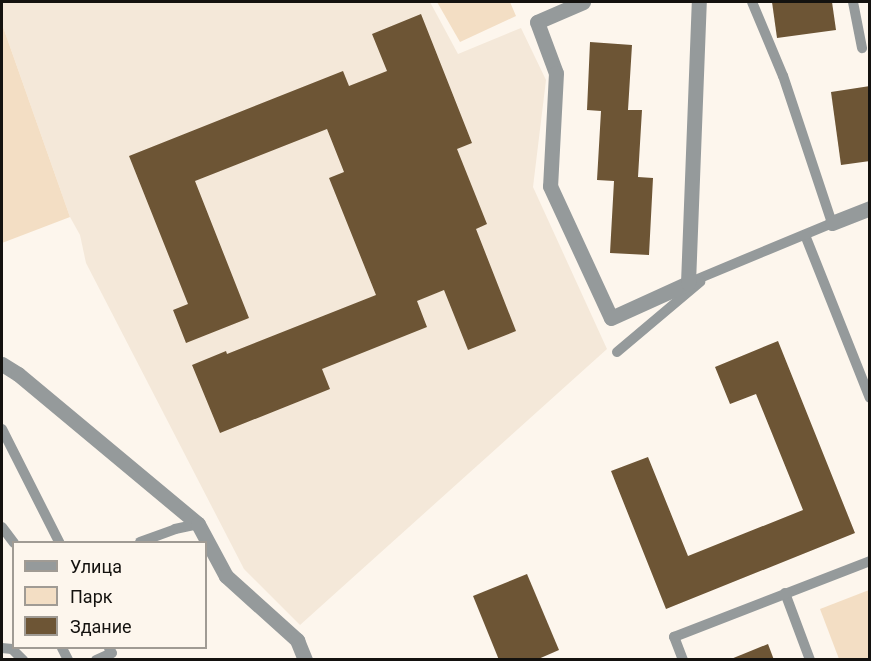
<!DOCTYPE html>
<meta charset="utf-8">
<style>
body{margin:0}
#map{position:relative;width:871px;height:661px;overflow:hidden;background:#fdf6ed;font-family:Roboto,sans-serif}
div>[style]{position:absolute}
.built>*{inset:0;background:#f4e8d9}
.green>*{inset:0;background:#f3dec4}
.building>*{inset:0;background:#6d5535}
.service>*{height:10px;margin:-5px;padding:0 5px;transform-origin:5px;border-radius:5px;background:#959a9b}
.minor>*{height:15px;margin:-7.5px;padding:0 7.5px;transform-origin:7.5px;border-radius:7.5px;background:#959a9b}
span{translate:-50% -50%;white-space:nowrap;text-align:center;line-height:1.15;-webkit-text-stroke:6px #fdf6ed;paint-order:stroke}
.frame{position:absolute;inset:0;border:3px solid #14120f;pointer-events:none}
.legend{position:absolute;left:12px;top:541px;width:195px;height:108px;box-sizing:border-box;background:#fdf6ed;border:2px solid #a09b94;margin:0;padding:8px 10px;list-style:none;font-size:18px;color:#14120f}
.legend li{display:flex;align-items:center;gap:12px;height:30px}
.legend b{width:30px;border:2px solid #a09b94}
</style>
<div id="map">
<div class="built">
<div style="clip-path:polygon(2px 2px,430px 2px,458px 54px,521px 28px,546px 80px,533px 187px,607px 349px,300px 625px,244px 569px,86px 263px,80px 235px,70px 217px,2px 24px)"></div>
</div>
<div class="green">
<div style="clip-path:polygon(437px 2px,510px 2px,516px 16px,460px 42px)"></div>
<div style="clip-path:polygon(2px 24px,70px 217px,2px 243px)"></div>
<div style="clip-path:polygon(869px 590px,869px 659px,839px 659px,820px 609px)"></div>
</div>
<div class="building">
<div style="clip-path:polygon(772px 2px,832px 2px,836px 30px,777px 38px)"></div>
<div style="clip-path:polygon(421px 14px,472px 143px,457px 149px,487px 224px,476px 229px,516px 331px,468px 350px,444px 290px,417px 301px,427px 327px,322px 369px,330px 389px,220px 433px,192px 365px,226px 351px,227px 354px,376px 295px,329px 178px,344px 172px,327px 129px,195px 181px,249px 318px,186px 343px,173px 310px,188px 304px,129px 156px,343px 71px,349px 86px,387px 71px,372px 34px)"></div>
<div style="clip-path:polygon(590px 42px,632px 45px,628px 110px,642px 110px,638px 177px,653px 178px,649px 255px,610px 253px,614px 181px,597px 180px,601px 111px,587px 110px)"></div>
<div style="clip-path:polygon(870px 86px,870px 161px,841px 165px,831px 92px)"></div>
<div style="clip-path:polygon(778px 341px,855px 533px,666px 609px,611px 471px,648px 457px,688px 556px,803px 510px,756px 394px,730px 404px,715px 367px)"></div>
<div style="clip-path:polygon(527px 574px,559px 650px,536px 660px,499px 660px,473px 596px)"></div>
<div style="clip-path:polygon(768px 644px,774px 660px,731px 660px,731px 659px)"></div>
</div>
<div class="service">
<div style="left:853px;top:2px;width:47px;rotate:78.9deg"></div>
<div style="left:805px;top:235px;width:175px;rotate:68.3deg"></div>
<div style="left:688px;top:283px;width:156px;rotate:-22.6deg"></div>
<div style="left:832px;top:223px;width:155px;rotate:-108.4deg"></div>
<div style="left:783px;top:76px;width:80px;rotate:-112.7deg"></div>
<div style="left:617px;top:352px;width:109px;rotate:-40.1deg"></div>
<div style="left:2px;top:429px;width:127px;rotate:63.2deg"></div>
<div style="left:2px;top:527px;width:20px;rotate:53deg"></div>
<div style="left:140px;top:542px;width:37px;rotate:-20deg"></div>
<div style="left:175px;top:529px;width:24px;rotate:-12deg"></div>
<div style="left:785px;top:593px;width:72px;rotate:69.5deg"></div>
<div style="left:2px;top:648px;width:10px;rotate:6deg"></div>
<div style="left:12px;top:649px;width:16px;rotate:45deg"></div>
<div style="left:62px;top:648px;width:13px;rotate:63deg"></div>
<div style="left:96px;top:660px;width:17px;rotate:-24deg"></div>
<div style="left:112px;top:653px;width:6px;rotate:-121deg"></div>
<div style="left:683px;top:660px;width:25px;rotate:-111deg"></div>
<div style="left:674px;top:637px;width:210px;rotate:-21.2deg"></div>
</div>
<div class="minor">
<div style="left:583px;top:2px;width:50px;rotate:156.5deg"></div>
<div style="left:537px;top:22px;width:54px;rotate:69.6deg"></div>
<div style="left:556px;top:73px;width:113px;rotate:93deg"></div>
<div style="left:550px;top:186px;width:145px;rotate:65.2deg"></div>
<div style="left:611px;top:318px;width:85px;rotate:-24.4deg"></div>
<div style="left:688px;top:283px;width:281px;rotate:-87.8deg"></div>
<div style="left:832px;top:223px;width:41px;rotate:-21.5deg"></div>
<div style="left:2px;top:364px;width:19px;rotate:32deg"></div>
<div style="left:18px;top:374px;width:234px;rotate:39.8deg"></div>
<div style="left:198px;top:524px;width:59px;rotate:61.7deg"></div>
<div style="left:226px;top:576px;width:96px;rotate:42deg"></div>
<div style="left:297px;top:640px;width:22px;rotate:68deg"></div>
</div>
<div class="frame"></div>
<ul class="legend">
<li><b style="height:8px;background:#959a9b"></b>Улица</li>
<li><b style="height:16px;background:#f3dec4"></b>Парк</li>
<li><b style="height:16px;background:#6d5535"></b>Здание</li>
</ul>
</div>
